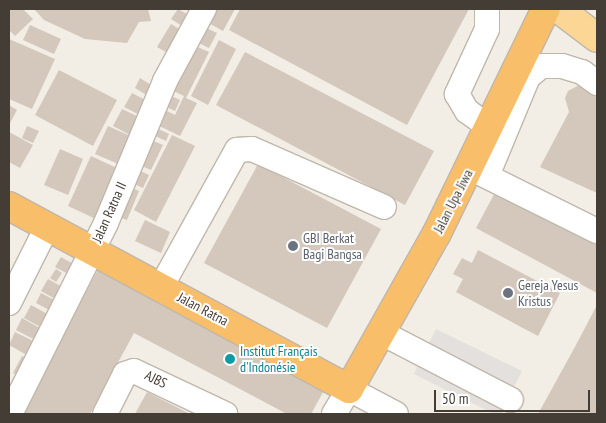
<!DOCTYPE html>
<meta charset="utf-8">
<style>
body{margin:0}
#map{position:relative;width:606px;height:423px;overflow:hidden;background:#f2ede5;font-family:"PT Sans Narrow",sans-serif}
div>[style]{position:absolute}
.parking>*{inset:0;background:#e3e0dd}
.building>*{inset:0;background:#d3c8bb}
.roads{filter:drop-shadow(1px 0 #c0b7ab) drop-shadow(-1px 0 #c0b7ab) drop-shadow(0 1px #c0b7ab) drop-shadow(0 -1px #c0b7ab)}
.minor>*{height:24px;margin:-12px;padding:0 12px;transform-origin:12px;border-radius:12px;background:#fff}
.major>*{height:28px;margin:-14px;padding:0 14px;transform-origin:14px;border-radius:14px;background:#fbd695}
.highway>*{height:28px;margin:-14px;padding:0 14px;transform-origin:14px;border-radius:14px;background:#f9be69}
.dots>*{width:14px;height:14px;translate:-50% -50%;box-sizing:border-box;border:2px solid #fff;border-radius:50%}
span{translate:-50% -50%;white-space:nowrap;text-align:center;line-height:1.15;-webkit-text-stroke:4px #fff;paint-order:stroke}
.street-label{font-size:14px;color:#443d35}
.worship-label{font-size:14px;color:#5b616d}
.left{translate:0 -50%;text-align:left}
.culture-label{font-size:14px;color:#0d838f}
.frame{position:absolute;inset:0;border:10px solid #443d35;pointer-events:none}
.scale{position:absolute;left:434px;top:390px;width:156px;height:22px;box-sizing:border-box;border:2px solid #443d35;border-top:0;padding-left:6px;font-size:15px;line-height:18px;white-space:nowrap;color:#443d35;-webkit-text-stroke:4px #fff;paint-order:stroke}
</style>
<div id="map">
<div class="parking">
<div style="clip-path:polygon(436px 329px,522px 371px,501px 414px,494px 414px,414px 374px)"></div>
</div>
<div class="building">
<div style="clip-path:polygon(9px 9px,23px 9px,33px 19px,15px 36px,9px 30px)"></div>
<div style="clip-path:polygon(34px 9px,148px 9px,151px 21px,139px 22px,127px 43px,85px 39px,44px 20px)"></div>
<div style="clip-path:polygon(178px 9px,194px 18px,187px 29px,171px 19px)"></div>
<div style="clip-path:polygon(212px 9px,235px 9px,223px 31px,205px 21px)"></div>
<div style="clip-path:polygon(240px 9px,469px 9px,407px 125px,229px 30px)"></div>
<div style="clip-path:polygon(171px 24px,187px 34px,173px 56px,157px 47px)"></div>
<div style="clip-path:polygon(198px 24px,217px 33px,209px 48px,190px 39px)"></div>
<div style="clip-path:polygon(30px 25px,61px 39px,54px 54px,23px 40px)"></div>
<div style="clip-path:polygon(9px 39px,55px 59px,32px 109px,9px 99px)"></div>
<div style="clip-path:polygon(219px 40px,236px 49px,208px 105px,191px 96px)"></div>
<div style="clip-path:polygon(189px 43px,209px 52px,186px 98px,197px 103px,180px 136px,149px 121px,157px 106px,175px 115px,184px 96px,167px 88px)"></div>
<div style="clip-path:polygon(245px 52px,434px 151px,405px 205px,216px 105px)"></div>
<div style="clip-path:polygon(59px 70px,117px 100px,93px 146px,35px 115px)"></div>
<div style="clip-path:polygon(140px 78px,159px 90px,153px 99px,135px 88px)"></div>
<div style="clip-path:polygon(581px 84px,597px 94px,597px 193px,540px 167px,569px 112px,565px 98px,568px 91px)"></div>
<div style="clip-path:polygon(163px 92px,180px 100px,175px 111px,158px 103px)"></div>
<div style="clip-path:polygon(132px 93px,151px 103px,144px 117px,124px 107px)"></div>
<div style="clip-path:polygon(9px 105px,17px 110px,9px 125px)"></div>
<div style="clip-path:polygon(122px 109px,143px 119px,134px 137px,113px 126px)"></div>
<div style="clip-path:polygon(150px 125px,169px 134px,166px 141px,147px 132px)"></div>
<div style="clip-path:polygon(27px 126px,39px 131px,33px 143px,22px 138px)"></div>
<div style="clip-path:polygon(108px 126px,135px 138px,123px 166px,95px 154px)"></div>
<div style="clip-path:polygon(9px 132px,33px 145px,20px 168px,9px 162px)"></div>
<div style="clip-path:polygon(172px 135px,195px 146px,156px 222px,134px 210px)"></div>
<div style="clip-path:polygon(147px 138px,163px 145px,151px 170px,135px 163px)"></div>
<div style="clip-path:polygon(60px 149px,83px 159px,68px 195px,44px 185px)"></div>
<div style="clip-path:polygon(91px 156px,121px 170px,98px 220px,68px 206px)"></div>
<div style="clip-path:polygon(258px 164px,381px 229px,327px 328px,204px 263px)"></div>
<div style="clip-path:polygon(134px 168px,149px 175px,143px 188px,128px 181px)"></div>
<div style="clip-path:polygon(125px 185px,139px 191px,127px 220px,113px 215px)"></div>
<div style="clip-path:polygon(498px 187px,597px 240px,597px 293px,476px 228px)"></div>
<div style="clip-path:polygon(145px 220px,170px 232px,161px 253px,135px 241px)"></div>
<div style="clip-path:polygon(478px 250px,560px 293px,538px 336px,456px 292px,463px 279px,453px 274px,462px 258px,472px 263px)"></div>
<div style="clip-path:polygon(61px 257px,80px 268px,74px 277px,55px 267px)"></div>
<div style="clip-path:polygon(100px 266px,327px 385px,311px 414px,287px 414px,134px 333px,90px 414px,20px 414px)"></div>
<div style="clip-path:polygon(56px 269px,62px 273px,56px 282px,50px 278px)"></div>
<div style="clip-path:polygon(48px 279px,71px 292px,64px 304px,41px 291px)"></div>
<div style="clip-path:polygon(41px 293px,60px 303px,55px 313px,36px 303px)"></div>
<div style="clip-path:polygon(31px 305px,51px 316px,44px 329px,24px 318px)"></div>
<div style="clip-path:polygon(597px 305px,597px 414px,538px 414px,576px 345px)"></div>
<div style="clip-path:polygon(22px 318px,45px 331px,39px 342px,16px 330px)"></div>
<div style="clip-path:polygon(15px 332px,39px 344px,32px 358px,9px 345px)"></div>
<div style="clip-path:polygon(22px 356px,33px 362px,24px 379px,13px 373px)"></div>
<div style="clip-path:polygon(147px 392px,190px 414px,135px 414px)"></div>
</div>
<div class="roads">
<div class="minor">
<div style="left:487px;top:9px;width:20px;rotate:90deg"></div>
<div style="left:487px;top:29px;width:72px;rotate:114.8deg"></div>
<div style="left:457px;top:94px;width:20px;rotate:60deg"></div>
<div style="left:467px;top:111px;width:29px;rotate:36deg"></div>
<div style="left:474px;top:170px;width:137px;rotate:26.4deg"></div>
<div style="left:487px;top:176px;width:107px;rotate:-67.5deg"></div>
<div style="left:528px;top:77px;width:17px;rotate:-40deg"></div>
<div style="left:541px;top:66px;width:21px"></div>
<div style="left:562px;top:66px;width:21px;rotate:17deg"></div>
<div style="left:582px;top:72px;width:19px;rotate:36deg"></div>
<div style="left:161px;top:287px;width:157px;rotate:-61deg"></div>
<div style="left:237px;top:150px;width:15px;rotate:-4deg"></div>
<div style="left:252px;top:149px;width:144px;rotate:23.7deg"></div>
<div style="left:9px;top:303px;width:85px;rotate:-63.4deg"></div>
<div style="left:382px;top:333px;width:145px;rotate:27.4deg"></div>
<div style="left:10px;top:414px;width:214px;rotate:-63.3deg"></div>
<div style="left:106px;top:223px;width:154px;rotate:-67.4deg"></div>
<div style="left:165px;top:81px;width:82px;rotate:-61.6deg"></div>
<div style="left:105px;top:414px;width:45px;rotate:-63.4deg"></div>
<div style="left:125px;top:374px;width:9px;rotate:-18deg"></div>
<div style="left:134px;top:371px;width:101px;rotate:25.3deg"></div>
<div style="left:334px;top:414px;width:29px;rotate:-59deg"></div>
<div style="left:349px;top:389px;width:53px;rotate:28deg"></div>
</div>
<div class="major">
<div style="left:559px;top:9px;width:48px;rotate:37.3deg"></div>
</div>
<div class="highway">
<div style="left:9px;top:206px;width:386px;rotate:28.3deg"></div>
<div style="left:349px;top:389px;width:179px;rotate:-60.6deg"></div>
<div style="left:437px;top:233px;width:249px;rotate:-64.1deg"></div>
</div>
</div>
<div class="dots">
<div style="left:293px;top:246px;background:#6b7280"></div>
<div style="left:508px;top:293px;background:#6b7280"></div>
<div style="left:230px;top:359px;background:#0f9aa8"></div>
</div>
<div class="street-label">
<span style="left:453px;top:201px;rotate:-63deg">Jalan Upa Jiwa</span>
<span style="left:109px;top:212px;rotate:-66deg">Jalan Ratna II</span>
<span style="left:203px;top:309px;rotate:28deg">Jalan Ratna</span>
<span style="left:156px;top:379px;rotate:26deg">AJBS</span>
</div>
<div class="worship-label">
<span class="left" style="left:303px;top:246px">GBI Berkat<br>Bagi Bangsa</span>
<span class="left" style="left:518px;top:293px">Gereja Yesus<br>Kristus</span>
</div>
<div class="culture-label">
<span class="left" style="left:240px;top:359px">Institut Français<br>d'Indonésie</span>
</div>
<div class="frame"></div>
<div class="scale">50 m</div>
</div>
